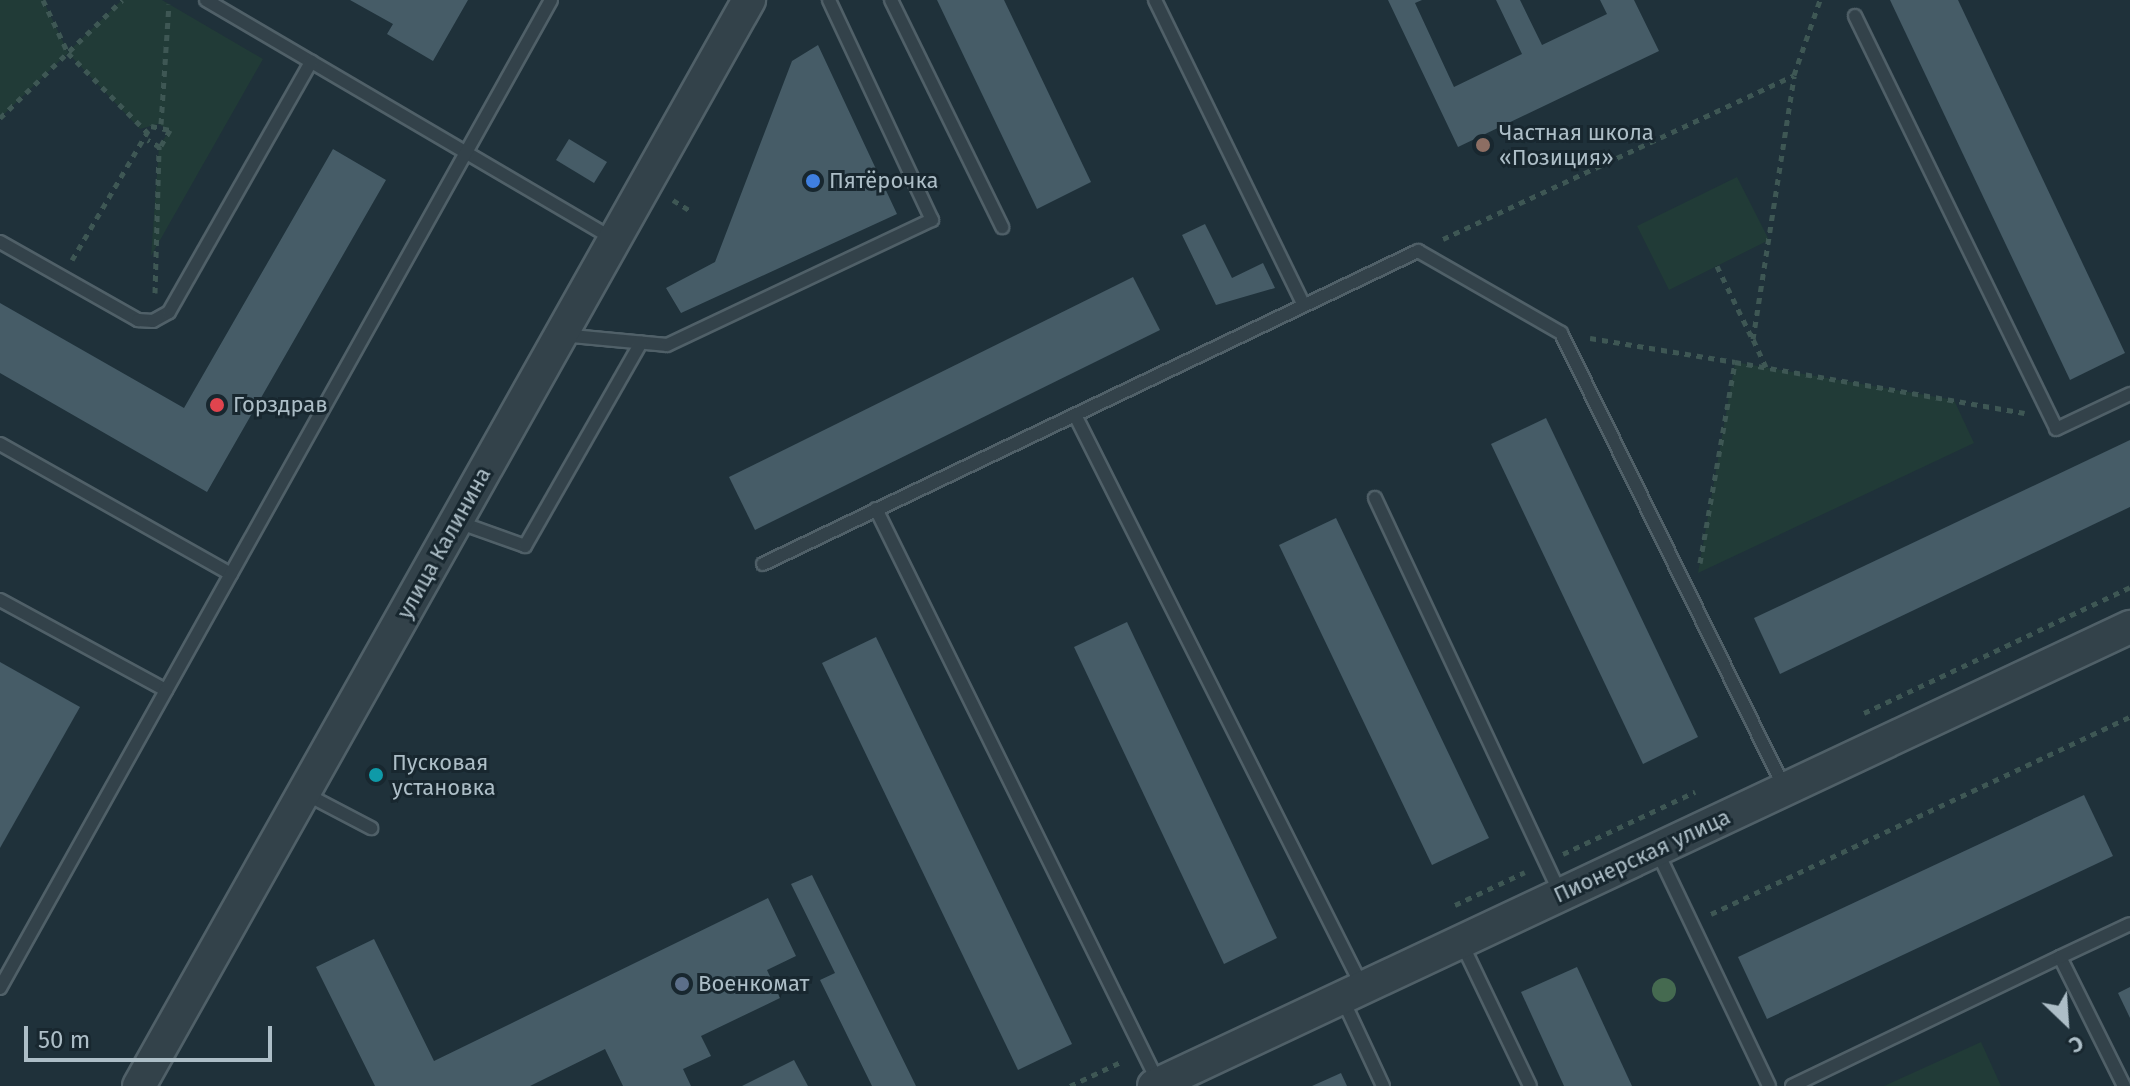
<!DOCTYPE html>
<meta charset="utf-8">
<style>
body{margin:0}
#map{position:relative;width:2130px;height:1086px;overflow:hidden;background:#1f313a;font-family:"Fira Sans",sans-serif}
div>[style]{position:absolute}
.green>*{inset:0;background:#213b37}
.building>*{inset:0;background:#465c67}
.path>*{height:5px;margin-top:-2.5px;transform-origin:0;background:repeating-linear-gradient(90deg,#3e5754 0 6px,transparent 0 12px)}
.roads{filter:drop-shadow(2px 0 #506068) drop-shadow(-2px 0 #506068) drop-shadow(0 2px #506068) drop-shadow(0 -2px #506068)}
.service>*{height:12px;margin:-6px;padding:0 6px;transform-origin:6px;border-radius:6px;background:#33424a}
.tertiary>*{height:32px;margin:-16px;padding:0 16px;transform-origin:16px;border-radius:16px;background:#33424a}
.trees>*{width:24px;height:24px;margin:-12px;border-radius:50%;background:#456a50}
.dots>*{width:22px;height:22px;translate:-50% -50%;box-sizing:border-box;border:4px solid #18272f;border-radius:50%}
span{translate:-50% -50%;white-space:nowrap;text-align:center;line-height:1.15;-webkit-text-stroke:6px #18272f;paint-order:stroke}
.poi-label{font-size:22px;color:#adbec7}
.left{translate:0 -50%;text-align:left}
.street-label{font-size:22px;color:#adbec7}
.north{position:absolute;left:2026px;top:982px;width:80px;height:80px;-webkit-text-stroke:6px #18272f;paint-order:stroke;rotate:155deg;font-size:22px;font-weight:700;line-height:32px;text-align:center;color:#adbec7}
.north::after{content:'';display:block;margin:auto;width:28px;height:36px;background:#adbec7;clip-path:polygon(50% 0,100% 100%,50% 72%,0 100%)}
.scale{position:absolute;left:24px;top:1026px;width:248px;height:36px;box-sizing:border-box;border:4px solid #adbec7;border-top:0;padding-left:10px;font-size:24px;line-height:28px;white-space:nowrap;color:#adbec7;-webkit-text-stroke:6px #18272f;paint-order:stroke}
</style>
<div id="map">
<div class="green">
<div style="clip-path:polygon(0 0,43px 0,68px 52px,122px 0,162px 0,263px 59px,151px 256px,159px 146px,170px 130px,158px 124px,140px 129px,68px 53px,0 118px)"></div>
<div style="clip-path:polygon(1737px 177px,1769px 240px,1669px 290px,1637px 226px)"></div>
<div style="clip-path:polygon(1735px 362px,1954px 400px,1974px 443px,1698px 573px)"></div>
<div style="clip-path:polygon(1981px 1042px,2001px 1086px,1884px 1086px)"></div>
</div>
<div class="building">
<div style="clip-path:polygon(350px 0,468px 0,433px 61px,387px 34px,393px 24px)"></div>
<div style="clip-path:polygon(937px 0,1004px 0,1091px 182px,1037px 209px)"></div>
<div style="clip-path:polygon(1388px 0,1422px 0,1415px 3px,1454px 87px,1522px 54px,1496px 0,1520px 0,1542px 45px,1607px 14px,1600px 0,1634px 0,1659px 51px,1458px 147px)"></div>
<div style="clip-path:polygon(1890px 0,1958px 0,2125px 353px,2070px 380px)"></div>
<div style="clip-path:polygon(818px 45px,897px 214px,681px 313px,666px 288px,715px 262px,792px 61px)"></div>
<div style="clip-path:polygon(569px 139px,607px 162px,594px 183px,556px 160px)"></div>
<div style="clip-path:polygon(333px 149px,386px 180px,207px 492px,0 373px,0 303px,184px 408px)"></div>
<div style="clip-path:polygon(1205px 224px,1232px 278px,1263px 263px,1275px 288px,1216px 305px,1182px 235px)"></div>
<div style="clip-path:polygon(1133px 277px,1160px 330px,755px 530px,729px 477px)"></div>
<div style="clip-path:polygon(1546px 418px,1698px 737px,1643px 764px,1491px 444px)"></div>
<div style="clip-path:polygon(2130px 440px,2130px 507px,1780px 674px,1754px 618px)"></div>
<div style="clip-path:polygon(1336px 518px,1489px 838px,1432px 865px,1279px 545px)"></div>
<div style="clip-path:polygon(1127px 622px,1277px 938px,1224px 964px,1074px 647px)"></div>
<div style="clip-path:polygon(876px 637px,1072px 1044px,1018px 1070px,822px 663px)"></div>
<div style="clip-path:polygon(0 662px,80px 707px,0 848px)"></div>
<div style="clip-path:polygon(2084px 795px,2113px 856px,1767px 1019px,1738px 957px)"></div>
<div style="clip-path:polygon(812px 875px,916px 1086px,872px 1086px,820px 980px,835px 973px,791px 884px)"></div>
<div style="clip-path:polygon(768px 898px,796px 956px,767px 970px,780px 998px,701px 1036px,711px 1056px,683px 1069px,691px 1086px,623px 1086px,605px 1049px,530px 1086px,375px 1086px,316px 967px,374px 939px,434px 1061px)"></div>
<div style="clip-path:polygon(1577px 967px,1632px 1086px,1564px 1086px,1521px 992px)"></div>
<div style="clip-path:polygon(2130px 987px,2130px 1018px,2118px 993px)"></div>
<div style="clip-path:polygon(794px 1060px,808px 1086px,742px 1086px)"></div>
<div style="clip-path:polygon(1341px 1073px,1347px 1086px,1312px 1086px)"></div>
</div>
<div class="path">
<div style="left:43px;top:0;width:59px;rotate:64.7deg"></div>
<div style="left:68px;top:53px;width:113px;rotate:45deg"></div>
<div style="left:0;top:118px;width:170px;rotate:-44deg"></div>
<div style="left:161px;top:124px;width:120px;rotate:-86.2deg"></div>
<div style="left:673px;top:200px;width:22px;rotate:32deg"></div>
<div style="left:1443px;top:239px;width:387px;rotate:-25deg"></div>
<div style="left:1794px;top:75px;width:79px;rotate:-70.9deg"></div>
<div style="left:72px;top:260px;width:156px;rotate:-59.5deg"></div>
<div style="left:151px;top:126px;width:19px;rotate:12deg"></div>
<div style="left:170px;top:130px;width:20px;rotate:120deg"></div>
<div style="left:160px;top:147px;width:14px;rotate:-150deg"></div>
<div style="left:1717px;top:266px;width:80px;rotate:64.1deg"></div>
<div style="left:155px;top:293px;width:147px;rotate:-88.4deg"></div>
<div style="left:1590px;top:338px;width:147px;rotate:9.4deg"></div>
<div style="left:1766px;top:367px;width:31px;rotate:-115deg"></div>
<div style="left:1753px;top:339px;width:266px;rotate:-81.1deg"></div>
<div style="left:1700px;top:563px;width:204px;rotate:-80.1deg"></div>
<div style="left:1735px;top:362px;width:294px;rotate:10deg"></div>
<div style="left:1864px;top:713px;width:294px;rotate:-25.3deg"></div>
<div style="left:1563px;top:854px;width:146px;rotate:-25.2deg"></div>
<div style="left:1455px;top:905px;width:77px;rotate:-25.2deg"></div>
<div style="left:1711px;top:914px;width:463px;rotate:-25.2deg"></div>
<div style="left:1070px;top:1086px;width:59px;rotate:-25.3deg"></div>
</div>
<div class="roads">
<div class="service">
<div style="left:206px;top:0;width:471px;rotate:30.4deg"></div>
<div style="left:891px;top:0;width:253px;rotate:63.9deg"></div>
<div style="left:1155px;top:0;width:339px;rotate:64deg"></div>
<div style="left:1855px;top:16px;width:459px;rotate:64deg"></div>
<div style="left:2056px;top:429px;width:82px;rotate:-25.3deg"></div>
<div style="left:0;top:242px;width:159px;rotate:29.5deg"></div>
<div style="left:138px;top:320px;width:15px;rotate:4deg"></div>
<div style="left:153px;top:321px;width:18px;rotate:-29deg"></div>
<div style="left:169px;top:312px;width:288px;rotate:-60.4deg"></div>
<div style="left:562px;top:335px;width:105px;rotate:5.4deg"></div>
<div style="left:667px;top:345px;width:293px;rotate:-25.3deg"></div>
<div style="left:932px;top:220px;width:243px;rotate:-115.1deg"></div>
<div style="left:1075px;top:415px;width:641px;rotate:63.32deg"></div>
<div style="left:0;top:444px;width:265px;rotate:29.4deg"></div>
<div style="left:1375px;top:498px;width:438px;rotate:64.9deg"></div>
<div style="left:876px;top:509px;width:641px;rotate:63.79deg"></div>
<div style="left:458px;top:522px;width:71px;rotate:19.7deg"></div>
<div style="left:525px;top:546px;width:234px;rotate:-60.3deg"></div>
<div style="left:763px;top:564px;width:726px;rotate:-25.54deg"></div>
<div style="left:1418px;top:251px;width:165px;rotate:29.8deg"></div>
<div style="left:1561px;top:333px;width:508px;rotate:63.84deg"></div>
<div style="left:0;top:600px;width:189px;rotate:28.5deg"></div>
<div style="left:304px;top:793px;width:76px;rotate:27.6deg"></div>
<div style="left:1657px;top:851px;width:260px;rotate:64.5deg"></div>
<div style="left:1462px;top:944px;width:157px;rotate:64.4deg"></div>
<div style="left:0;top:988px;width:1131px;rotate:-60.85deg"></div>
<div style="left:1342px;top:998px;width:97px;rotate:65deg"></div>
<div style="left:1792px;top:1086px;width:297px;rotate:-25.7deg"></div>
<div style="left:2124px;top:1086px;width:144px;rotate:-116.4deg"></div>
<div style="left:2060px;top:957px;width:77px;rotate:-25.2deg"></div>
</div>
<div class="tertiary">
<div style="left:139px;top:1086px;width:1246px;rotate:-60.68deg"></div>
<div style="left:1154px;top:1086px;width:1079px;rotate:-25.19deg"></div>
</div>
</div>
<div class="trees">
<div style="left:1664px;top:990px"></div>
</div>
<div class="dots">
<div style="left:1483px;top:145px;background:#8d6e63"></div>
<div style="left:813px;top:181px;background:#3f7fe0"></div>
<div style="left:217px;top:405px;background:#e0444e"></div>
<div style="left:376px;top:775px;background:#0f9aa8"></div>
<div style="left:682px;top:984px;background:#5c6f8a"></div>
</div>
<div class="poi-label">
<span class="left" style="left:1499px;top:145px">Частная школа<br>«Позиция»</span>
<span class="left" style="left:829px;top:181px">Пятёрочка</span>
<span class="left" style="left:233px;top:405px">Горздрав</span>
<span class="left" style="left:392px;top:775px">Пусковая<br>установка</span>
<span class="left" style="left:698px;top:984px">Военкомат</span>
</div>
<div class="street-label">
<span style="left:444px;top:543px;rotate:-61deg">улица Калинина</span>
<span style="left:1642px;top:856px;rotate:-25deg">Пионерская улица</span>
</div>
<div class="north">С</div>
<div class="scale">50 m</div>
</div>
